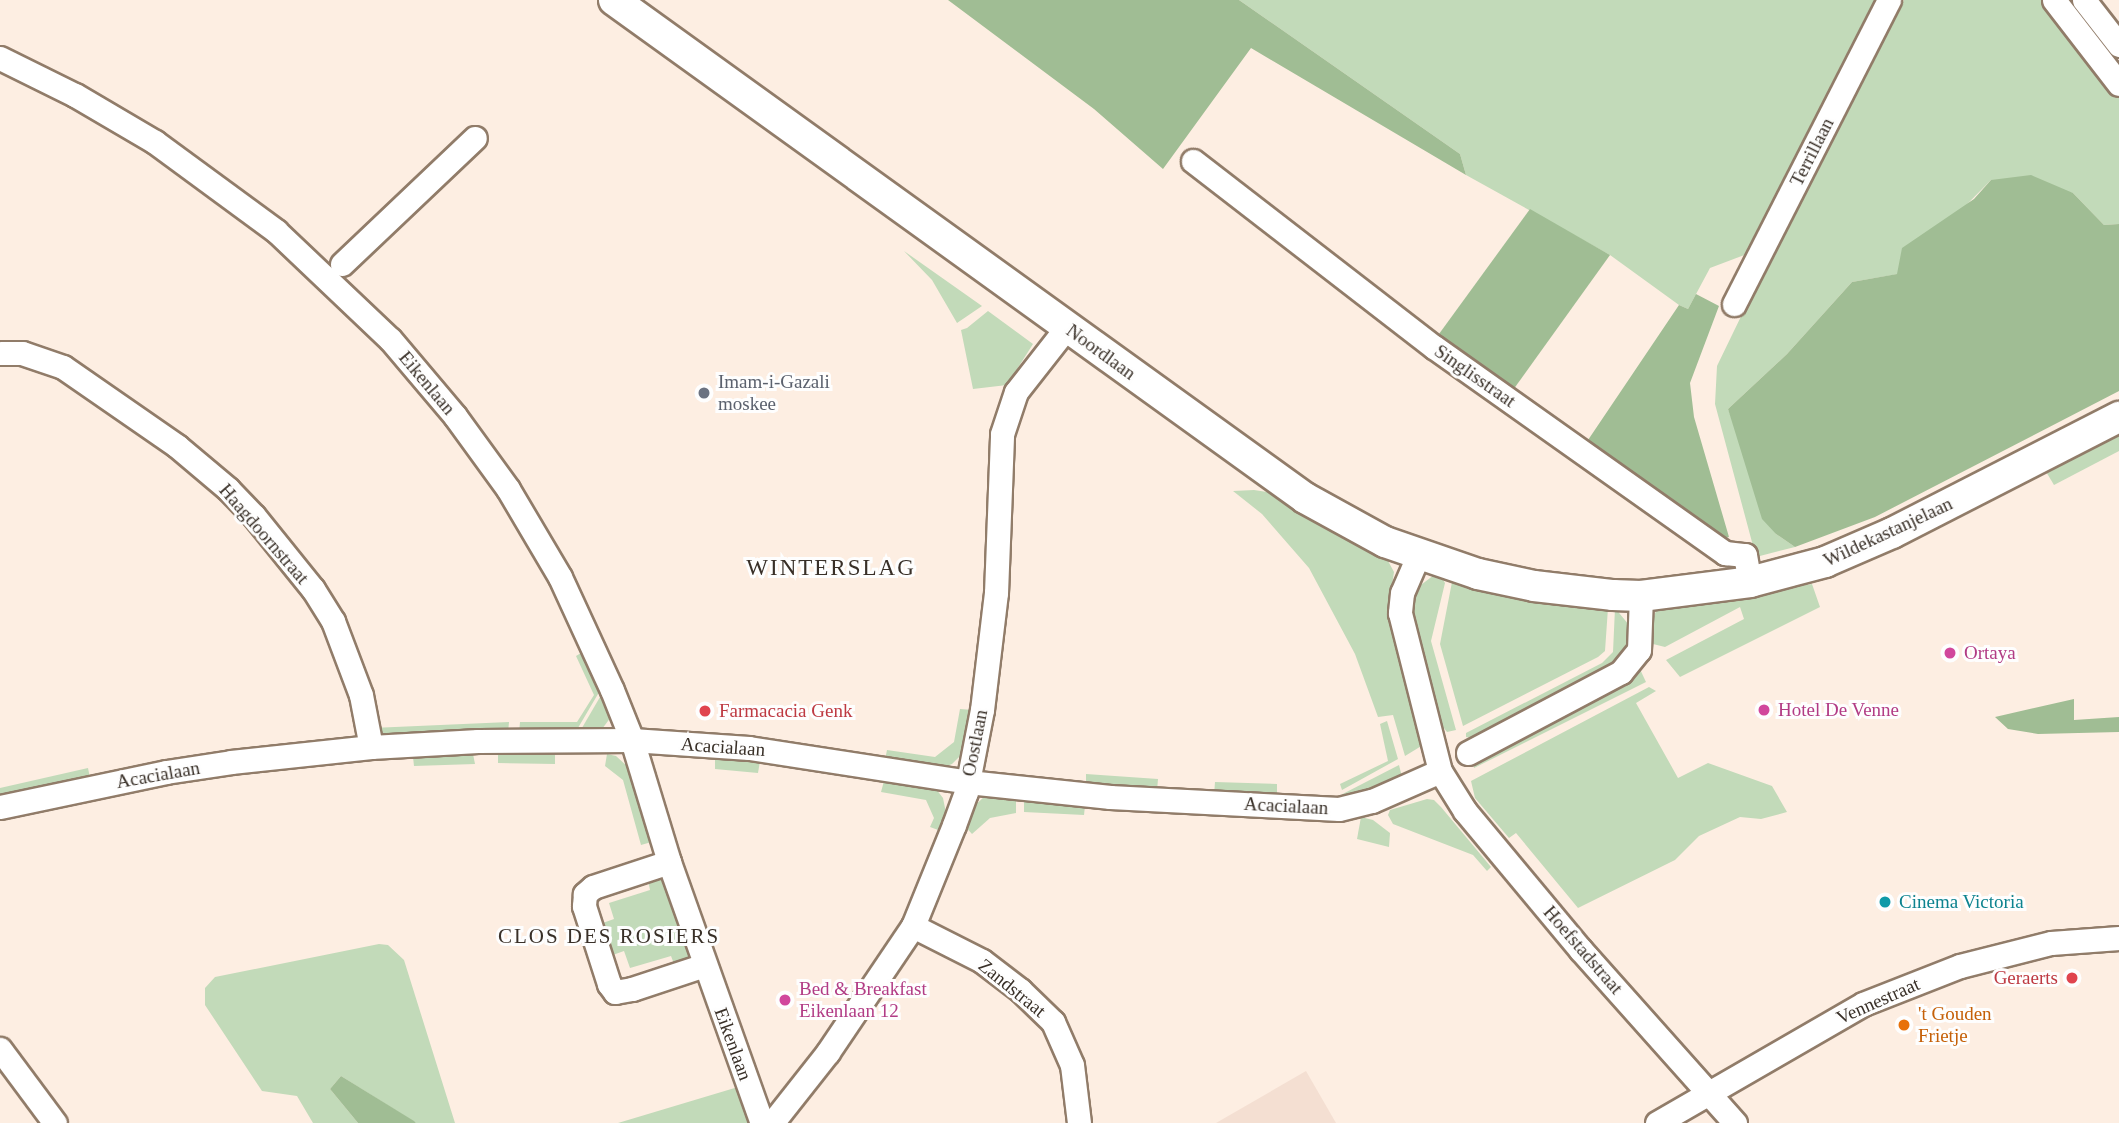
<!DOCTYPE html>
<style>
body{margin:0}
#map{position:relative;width:2119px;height:1123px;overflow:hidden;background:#fdeee2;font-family:"Times New Roman",serif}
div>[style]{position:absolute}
.commercial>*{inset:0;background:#f4dfd2}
.green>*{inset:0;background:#c2dab9}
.forest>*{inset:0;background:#a0bd94}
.roads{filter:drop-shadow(2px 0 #917c69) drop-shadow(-2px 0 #917c69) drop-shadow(0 2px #917c69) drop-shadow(0 -2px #917c69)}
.minor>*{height:23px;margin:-11.5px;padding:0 11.5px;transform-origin:11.5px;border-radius:11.5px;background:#fff}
.tertiary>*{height:30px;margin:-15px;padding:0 15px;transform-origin:15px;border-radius:15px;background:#fff}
.dots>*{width:19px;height:19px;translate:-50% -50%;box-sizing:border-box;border:4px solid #fefefe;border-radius:50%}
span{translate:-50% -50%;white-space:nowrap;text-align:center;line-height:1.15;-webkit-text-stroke:6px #fefefe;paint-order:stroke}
.street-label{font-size:19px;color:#393028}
.worship-label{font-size:19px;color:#5b616d}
.left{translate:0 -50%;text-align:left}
.hotel-label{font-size:19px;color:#b23c85}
.health-label{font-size:19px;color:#be3a42}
.right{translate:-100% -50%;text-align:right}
.culture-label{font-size:19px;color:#0d838f}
.food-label{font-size:19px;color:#c56008}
.neighbourhood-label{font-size:21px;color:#393028;letter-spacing:2px}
.quarter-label{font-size:23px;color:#393028;letter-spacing:2px}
</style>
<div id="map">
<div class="commercial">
<div style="clip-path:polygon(1306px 1071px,1336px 1123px,1216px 1123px)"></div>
</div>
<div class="green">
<div style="clip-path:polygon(1239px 0,1878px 0,1747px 254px,1710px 268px,1688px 309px,1679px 305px,1610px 255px,1466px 175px,1460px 154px)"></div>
<div style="clip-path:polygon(1904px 0,2046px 0,2119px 91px,2119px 224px,2104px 225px,2073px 193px,1991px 180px,1898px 274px,1852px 282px,1787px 354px,1728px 409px,1776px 534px,1795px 547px,1756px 557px,1715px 404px,1717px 366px,1763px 271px)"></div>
<div style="clip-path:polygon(904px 251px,982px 306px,957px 323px,932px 280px)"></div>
<div style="clip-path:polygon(988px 311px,1033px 344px,1007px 385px,973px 389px,961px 330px,967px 328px)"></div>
<div style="clip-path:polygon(2119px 432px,2119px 451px,2054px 485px,2045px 470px)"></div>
<div style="clip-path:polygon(1254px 490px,1267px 492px,1387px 559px,1394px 572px,1388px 612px,1393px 637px,1423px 745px,1405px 756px,1393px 715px,1378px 717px,1355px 654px,1309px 568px,1262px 514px,1233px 491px)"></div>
<div style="clip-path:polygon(1434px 575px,1442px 578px,1445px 583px,1431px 641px,1456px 730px,1447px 732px,1436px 718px,1409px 613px,1413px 591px)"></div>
<div style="clip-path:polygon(1452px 582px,1521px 599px,1608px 608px,1605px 651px,1598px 657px,1463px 726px,1440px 644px)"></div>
<div style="clip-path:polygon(1812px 584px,1820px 607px,1680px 677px,1666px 660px,1744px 619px,1740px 607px,1665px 647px,1653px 644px,1647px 634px,1656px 611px,1664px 606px)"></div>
<div style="clip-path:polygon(1615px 608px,1629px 625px,1630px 643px,1617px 665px,1472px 738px,1466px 737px,1466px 733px,1602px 663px,1613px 652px)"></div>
<div style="clip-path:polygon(586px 650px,604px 690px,598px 694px,575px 733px,519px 733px,520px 722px,577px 722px,594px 695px,576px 656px)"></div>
<div style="clip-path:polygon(1638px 665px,1646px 682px,1474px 768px,1473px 763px)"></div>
<div style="clip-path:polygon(1649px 687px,1656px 691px,1636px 703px,1678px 778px,1708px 763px,1772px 786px,1787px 812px,1761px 819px,1740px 817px,1699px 836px,1675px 860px,1578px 908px,1516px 833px,1509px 838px,1475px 798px,1471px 781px)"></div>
<div style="clip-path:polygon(606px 694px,611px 717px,602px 729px,579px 733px,600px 697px)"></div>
<div style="clip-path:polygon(960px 709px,973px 710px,963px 753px,952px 764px,941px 768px,885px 760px,887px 750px,935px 757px,954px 742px)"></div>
<div style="clip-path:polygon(1387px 721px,1398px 759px,1342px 790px,1340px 784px,1388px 761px,1380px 724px)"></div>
<div style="clip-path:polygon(509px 722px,508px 733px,379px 737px,372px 728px)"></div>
<div style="clip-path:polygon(555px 752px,555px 764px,498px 763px,498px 753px)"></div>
<div style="clip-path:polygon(473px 754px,475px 764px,414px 766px,413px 757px)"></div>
<div style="clip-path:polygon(607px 754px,616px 756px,629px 768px,655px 841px,641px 845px,623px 780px,605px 766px)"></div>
<div style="clip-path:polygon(715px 757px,760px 761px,758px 773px,715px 769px)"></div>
<div style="clip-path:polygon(1399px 765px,1402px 777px,1386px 787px,1329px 801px)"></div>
<div style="clip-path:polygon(88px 768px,90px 778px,0 798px,0 788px)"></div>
<div style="clip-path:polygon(1086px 774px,1158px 779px,1157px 791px,1086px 785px)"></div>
<div style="clip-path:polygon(884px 781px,936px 789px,943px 798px,946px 813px,941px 831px,930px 827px,934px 818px,926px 800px,881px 792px)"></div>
<div style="clip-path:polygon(1215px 782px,1277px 784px,1277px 798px,1214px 795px)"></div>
<div style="clip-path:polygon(985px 796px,1016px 800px,1016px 813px,990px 818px,972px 834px,963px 824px,971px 809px)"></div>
<div style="clip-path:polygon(1427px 799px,1434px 800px,1441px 807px,1491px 867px,1487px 871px,1473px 855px,1393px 824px,1388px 815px,1390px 810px)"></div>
<div style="clip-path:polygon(1024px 801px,1085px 806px,1084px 815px,1024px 812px)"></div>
<div style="clip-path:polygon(1361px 817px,1373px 820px,1390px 833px,1389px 847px,1357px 839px)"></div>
<div style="clip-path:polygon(663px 870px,693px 963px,676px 969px,671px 956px,630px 968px,624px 951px,607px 957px,597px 925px,614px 919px,609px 903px,650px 890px,647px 875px)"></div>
<div style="clip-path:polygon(379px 944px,388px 945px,404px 960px,455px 1123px,416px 1123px,341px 1076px,330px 1089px,358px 1123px,313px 1123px,297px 1096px,262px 1091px,205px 1005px,205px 988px,215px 977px)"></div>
<div style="clip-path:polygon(738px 1087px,751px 1123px,618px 1123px)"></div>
</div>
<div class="forest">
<div style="clip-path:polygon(948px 0,1239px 0,1460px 154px,1466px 175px,1251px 48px,1163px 169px,1094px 109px)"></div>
<div style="clip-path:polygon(2031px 175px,2073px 193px,2104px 225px,2119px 224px,2119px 391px,1875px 517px,1795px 547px,1776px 534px,1762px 519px,1728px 409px,1787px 354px,1852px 282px,1897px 274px,1902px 248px,1974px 199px,1991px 180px)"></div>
<div style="clip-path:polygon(1530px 209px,1610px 255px,1513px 390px,1439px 334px)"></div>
<div style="clip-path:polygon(1696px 294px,1719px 306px,1690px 383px,1694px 417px,1729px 537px,1721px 539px,1586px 443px,1679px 305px,1688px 309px)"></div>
<div style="clip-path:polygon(2074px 699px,2074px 720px,2119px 717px,2119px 732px,2038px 734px,2008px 729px,1995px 717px)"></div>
<div style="clip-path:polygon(341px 1076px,414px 1121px,416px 1123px,358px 1123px,330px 1089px)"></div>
</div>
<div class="roads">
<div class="minor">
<div style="left:2054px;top:0;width:106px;rotate:52.3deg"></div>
<div style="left:2084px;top:0;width:57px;rotate:52.1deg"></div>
<div style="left:0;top:58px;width:84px;rotate:26.3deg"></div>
<div style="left:75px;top:95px;width:93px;rotate:30.4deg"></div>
<div style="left:155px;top:142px;width:150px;rotate:36.3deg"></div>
<div style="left:276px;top:231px;width:157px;rotate:43.5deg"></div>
<div style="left:390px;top:339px;width:101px;rotate:49.8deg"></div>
<div style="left:455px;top:416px;width:90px;rotate:54deg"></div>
<div style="left:508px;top:489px;width:102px;rotate:59.4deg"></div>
<div style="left:560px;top:577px;width:124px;rotate:65.3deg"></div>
<div style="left:612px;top:690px;width:54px;rotate:68.2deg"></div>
<div style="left:632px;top:740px;width:127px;rotate:73.1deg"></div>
<div style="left:669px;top:862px;width:277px;rotate:70.4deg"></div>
<div style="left:1193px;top:161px;width:304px;rotate:37.7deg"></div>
<div style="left:1434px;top:347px;width:357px;rotate:35.3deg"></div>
<div style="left:1725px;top:553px;width:20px;rotate:6deg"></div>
<div style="left:1745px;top:555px;width:27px;rotate:80deg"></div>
<div style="left:342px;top:264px;width:183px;rotate:-43.5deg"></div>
<div style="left:1734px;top:304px;width:341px;rotate:-63deg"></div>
<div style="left:1px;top:353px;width:21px"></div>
<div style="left:22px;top:353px;width:43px;rotate:18.9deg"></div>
<div style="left:63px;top:367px;width:139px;rotate:34.7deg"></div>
<div style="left:177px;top:446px;width:67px;rotate:40.1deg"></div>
<div style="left:228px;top:489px;width:37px;rotate:46deg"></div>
<div style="left:254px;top:516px;width:94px;rotate:51.1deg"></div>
<div style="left:313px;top:589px;width:38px;rotate:58deg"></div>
<div style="left:333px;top:621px;width:79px;rotate:69.3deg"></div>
<div style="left:361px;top:695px;width:53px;rotate:79.1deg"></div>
<div style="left:1418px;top:556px;width:40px;rotate:113.4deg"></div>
<div style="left:1402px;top:593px;width:20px;rotate:96deg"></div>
<div style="left:1400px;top:613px;width:163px;rotate:75.8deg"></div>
<div style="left:1440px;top:771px;width:47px;rotate:58deg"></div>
<div style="left:1465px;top:811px;width:180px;rotate:50.2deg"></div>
<div style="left:1580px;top:949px;width:233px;rotate:48.3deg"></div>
<div style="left:1468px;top:753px;width:173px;rotate:-27.9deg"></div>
<div style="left:1621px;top:672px;width:28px;rotate:-51deg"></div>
<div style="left:1639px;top:650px;width:54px;rotate:-87.9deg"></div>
<div style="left:0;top:807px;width:170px;rotate:-11.9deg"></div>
<div style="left:166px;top:772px;width:66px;rotate:-8.7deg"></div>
<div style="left:231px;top:762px;width:141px;rotate:-6.1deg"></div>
<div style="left:371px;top:747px;width:107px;rotate:-3.2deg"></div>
<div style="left:478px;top:741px;width:154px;rotate:-0.4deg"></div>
<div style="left:632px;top:740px;width:117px;rotate:3.9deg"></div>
<div style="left:749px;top:748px;width:222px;rotate:8.8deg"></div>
<div style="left:968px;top:782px;width:143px;rotate:6deg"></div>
<div style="left:1110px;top:797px;width:229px;rotate:3deg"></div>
<div style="left:1339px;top:809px;width:34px;rotate:-14deg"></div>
<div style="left:1372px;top:801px;width:74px;rotate:-23.8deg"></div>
<div style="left:669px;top:862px;width:80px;rotate:161.8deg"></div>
<div style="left:593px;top:887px;width:11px;rotate:139deg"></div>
<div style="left:585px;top:894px;width:12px;rotate:95deg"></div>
<div style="left:584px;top:906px;width:82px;rotate:72.2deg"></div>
<div style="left:609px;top:984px;width:10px;rotate:53deg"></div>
<div style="left:615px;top:992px;width:17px;rotate:-10deg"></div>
<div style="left:632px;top:989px;width:77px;rotate:-18.2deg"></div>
<div style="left:913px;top:926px;width:77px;rotate:26.9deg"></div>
<div style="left:982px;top:961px;width:48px;rotate:37.3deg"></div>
<div style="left:1020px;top:990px;width:46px;rotate:44.1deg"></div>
<div style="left:1053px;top:1022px;width:47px;rotate:66.2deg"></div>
<div style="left:1072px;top:1065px;width:58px;rotate:83.1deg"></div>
<div style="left:0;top:1049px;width:92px;rotate:53.4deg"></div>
<div style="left:772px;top:1123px;width:90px;rotate:-51.7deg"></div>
<div style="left:828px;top:1052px;width:152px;rotate:-56deg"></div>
<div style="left:913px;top:926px;width:109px;rotate:-67.9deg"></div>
<div style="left:954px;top:825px;width:35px;rotate:-70deg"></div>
<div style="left:966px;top:792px;width:84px;rotate:-79deg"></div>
<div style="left:982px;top:710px;width:118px;rotate:-83.2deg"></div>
<div style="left:996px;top:593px;width:159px;rotate:-87.8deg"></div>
<div style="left:1002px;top:434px;width:44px;rotate:-71.6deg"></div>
<div style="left:1016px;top:392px;width:83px;rotate:-51.9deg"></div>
<div style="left:1657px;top:1123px;width:238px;rotate:-30deg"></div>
<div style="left:1863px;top:1004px;width:104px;rotate:-21.4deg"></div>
<div style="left:1960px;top:966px;width:94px;rotate:-14.2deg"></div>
<div style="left:2051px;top:943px;width:68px;rotate:-4.2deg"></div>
</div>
<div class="tertiary">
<div style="left:614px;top:0;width:852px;rotate:35.78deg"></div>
<div style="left:1305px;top:498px;width:91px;rotate:28.8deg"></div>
<div style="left:1385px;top:542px;width:98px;rotate:19deg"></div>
<div style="left:1478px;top:574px;width:57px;rotate:12.1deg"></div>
<div style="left:1534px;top:586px;width:80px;rotate:6.5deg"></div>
<div style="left:1613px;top:595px;width:28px;rotate:2deg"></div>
<div style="left:1641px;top:596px;width:110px;rotate:-7.3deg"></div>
<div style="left:1750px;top:582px;width:78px;rotate:-14.9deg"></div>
<div style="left:1825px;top:562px;width:73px;rotate:-23.4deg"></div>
<div style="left:1892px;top:533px;width:255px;rotate:-27.1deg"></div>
</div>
</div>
<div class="dots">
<div style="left:704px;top:393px;background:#6b7280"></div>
<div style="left:1950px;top:653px;background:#d1479c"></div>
<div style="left:1764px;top:710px;background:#d1479c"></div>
<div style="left:705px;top:711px;background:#e0444e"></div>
<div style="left:1885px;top:902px;background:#0f9aa8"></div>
<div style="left:2072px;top:978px;background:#e0444e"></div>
<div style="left:785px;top:1000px;background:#d1479c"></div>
<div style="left:1904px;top:1025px;background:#e8710a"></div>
</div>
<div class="street-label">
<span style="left:1812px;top:152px;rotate:-63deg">Terrillaan</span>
<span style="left:1101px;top:352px;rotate:36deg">Noordlaan</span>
<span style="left:1475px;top:376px;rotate:35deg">Singlisstraat</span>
<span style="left:427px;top:383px;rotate:50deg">Eikenlaan</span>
<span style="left:1888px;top:532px;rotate:-25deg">Wildekastanjelaan</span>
<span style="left:264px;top:534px;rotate:49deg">Haagdoornstraat</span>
<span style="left:975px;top:743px;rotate:-79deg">Oostlaan</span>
<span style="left:723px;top:747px;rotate:4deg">Acacialaan</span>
<span style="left:158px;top:775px;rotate:-10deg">Acacialaan</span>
<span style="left:1286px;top:806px;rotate:3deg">Acacialaan</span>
<span style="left:1583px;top:950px;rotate:49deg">Hoefstadstraat</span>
<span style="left:1012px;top:988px;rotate:39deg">Zandstraat</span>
<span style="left:1878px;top:1001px;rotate:-24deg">Vennestraat</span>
<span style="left:733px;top:1044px;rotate:70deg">Eikenlaan</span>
</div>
<div class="worship-label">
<span class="left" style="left:718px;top:393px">Imam-i-Gazali<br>moskee</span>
</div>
<div class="hotel-label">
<span class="left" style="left:1964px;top:653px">Ortaya</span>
<span class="left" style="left:1778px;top:710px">Hotel De Venne</span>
<span class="left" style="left:799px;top:1000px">Bed &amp; Breakfast<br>Eikenlaan 12</span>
</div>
<div class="health-label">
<span class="left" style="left:719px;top:711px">Farmacacia Genk</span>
<span class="right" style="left:2058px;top:978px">Geraerts</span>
</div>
<div class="culture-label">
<span class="left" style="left:1899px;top:902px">Cinema Victoria</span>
</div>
<div class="food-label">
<span class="left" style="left:1918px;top:1025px">'t Gouden<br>Frietje</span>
</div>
<div class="neighbourhood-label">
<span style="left:609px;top:936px">CLOS DES ROSIERS</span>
</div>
<div class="quarter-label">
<span style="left:831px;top:568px">WINTERSLAG</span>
</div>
</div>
